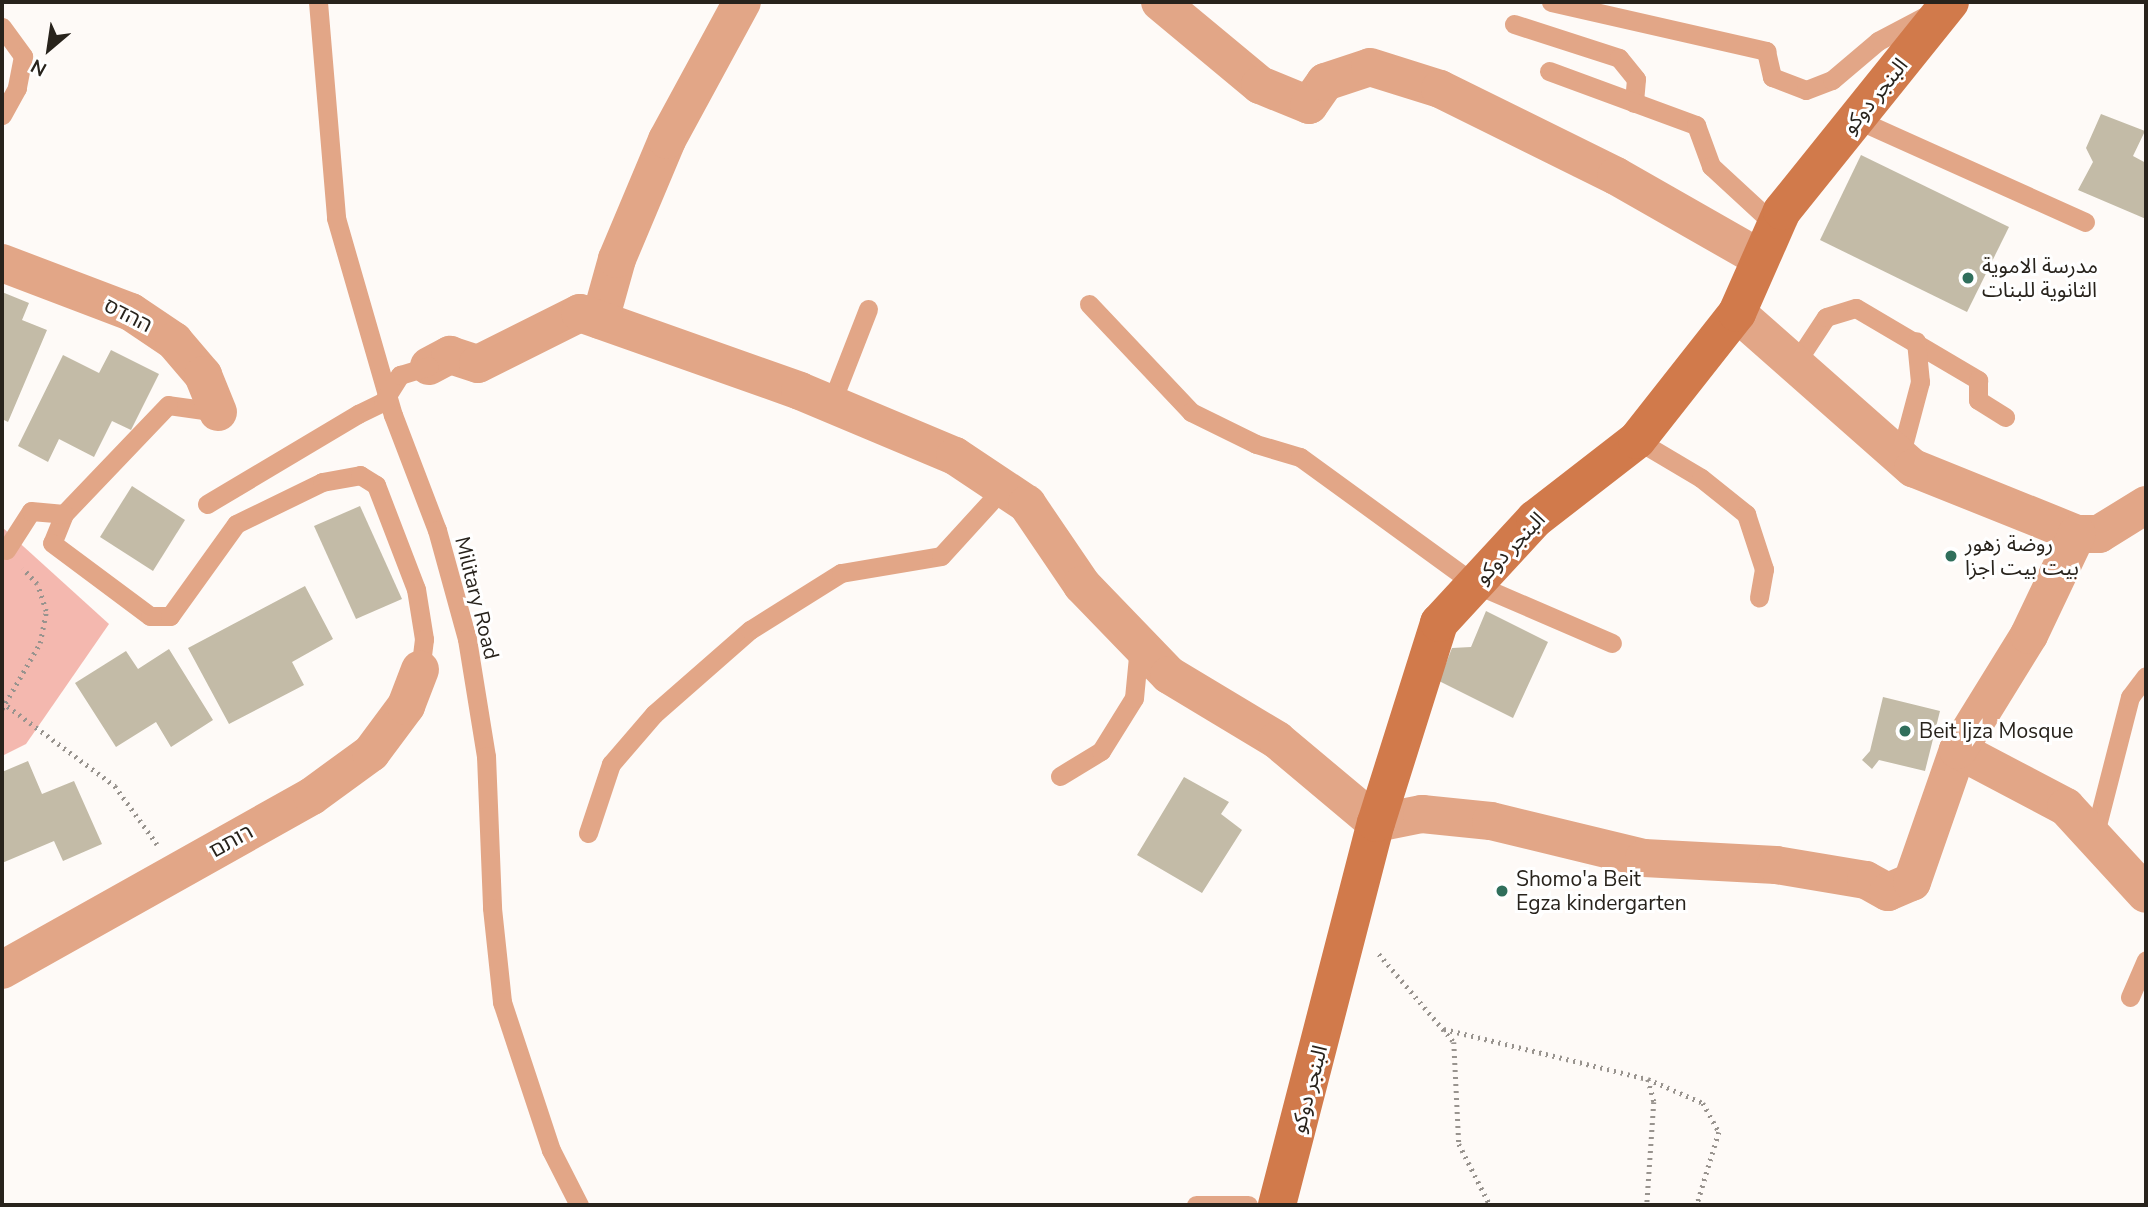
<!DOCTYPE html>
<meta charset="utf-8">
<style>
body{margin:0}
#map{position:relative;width:2148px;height:1207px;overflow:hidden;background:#fefaf7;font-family:"Nunito Sans","Noto Sans Arabic","Noto Sans Hebrew",sans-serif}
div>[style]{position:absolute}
.green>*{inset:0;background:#f4b8af}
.building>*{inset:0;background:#c3bba7}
.path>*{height:4.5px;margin-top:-2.25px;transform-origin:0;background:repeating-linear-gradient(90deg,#98938e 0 2px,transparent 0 7px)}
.lane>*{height:19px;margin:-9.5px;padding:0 9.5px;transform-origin:9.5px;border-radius:9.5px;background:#e2a687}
.street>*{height:38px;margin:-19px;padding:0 19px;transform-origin:19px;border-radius:19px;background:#e2a687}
.secondary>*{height:38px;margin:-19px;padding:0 19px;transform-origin:19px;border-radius:19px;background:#d17a4b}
.lane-bridge>*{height:19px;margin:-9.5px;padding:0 9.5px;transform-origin:9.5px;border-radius:9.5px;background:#e2a687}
.dots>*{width:19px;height:19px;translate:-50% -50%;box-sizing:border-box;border:4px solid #fff;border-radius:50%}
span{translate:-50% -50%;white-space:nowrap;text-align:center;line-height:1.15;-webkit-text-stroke:6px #fff;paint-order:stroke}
.street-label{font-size:21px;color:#28231c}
.poi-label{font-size:21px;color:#28231c}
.left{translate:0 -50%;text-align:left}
.frame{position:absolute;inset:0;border:4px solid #28231c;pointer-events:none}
.north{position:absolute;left:14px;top:14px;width:70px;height:70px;-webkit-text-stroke:5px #fff;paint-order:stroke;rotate:209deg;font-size:19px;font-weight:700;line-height:28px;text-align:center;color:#28231c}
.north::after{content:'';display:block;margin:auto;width:24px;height:32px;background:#28231c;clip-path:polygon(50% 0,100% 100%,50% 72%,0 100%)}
</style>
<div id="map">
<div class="green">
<div style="clip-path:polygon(2px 527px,109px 624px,26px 744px,2px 756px)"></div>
</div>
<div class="building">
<div style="clip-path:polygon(2101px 114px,2145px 131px,2133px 156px,2146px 163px,2146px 219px,2078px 190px,2093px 162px,2086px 148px)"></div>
<div style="clip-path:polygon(1861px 155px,2009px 227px,1967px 312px,1820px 240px)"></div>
<div style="clip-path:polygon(2px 292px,29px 303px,22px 320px,47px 330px,8px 422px,2px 419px)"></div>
<div style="clip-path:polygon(111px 350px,159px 374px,131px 430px,112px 421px,94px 457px,59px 439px,48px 462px,18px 446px,63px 355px,99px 373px)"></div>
<div style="clip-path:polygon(132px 486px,185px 520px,153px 571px,100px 537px)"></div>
<div style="clip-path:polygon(360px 506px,402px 599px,356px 619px,314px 526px)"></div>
<div style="clip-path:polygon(305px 586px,333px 639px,292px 662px,304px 685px,229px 724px,188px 648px)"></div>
<div style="clip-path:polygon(1486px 611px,1548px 642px,1513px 718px,1439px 681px,1452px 648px,1471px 647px)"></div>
<div style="clip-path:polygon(169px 649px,213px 720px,171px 747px,156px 722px,116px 747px,75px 683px,126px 651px,138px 669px)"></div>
<div style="clip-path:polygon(1883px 697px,1940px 711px,1925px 771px,1879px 760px,1872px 769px,1862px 760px,1870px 751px)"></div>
<div style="clip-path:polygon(28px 761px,42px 794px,74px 781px,102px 844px,63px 861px,54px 841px,2px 863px,2px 772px)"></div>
<div style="clip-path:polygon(1184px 777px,1229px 802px,1221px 814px,1242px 830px,1202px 893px,1137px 855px)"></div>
</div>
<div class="path">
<div style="left:2px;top:702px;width:141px;rotate:36.6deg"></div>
<div style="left:115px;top:786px;width:72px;rotate:54.1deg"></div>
<div style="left:2px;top:709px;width:76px;rotate:-60.1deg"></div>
<div style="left:40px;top:643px;width:33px;rotate:-79deg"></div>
<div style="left:46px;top:611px;width:28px;rotate:-108deg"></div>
<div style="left:37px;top:584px;width:21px;rotate:-133deg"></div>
<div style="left:1379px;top:954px;width:116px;rotate:49.6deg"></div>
<div style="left:1454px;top:1042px;width:102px;rotate:87.2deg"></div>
<div style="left:1459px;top:1144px;width:68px;rotate:63.1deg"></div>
<div style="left:1444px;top:1029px;width:210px;rotate:13.8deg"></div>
<div style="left:1648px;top:1079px;width:24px;rotate:75deg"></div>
<div style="left:1654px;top:1102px;width:103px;rotate:93.9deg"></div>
<div style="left:1648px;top:1079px;width:60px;rotate:23.6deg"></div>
<div style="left:1703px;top:1103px;width:33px;rotate:61deg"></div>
<div style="left:1719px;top:1132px;width:76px;rotate:106.8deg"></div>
</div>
<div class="lane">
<div style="left:318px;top:2px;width:217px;rotate:85.2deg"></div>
<div style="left:336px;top:218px;width:205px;rotate:73.9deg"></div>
<div style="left:393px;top:415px;width:123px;rotate:69.1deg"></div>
<div style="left:437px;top:530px;width:113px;rotate:74.6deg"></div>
<div style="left:467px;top:639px;width:119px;rotate:80.8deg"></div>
<div style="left:486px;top:756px;width:152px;rotate:87.7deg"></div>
<div style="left:492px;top:908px;width:95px;rotate:83.9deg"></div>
<div style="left:502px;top:1002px;width:156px;rotate:71.7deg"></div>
<div style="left:551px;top:1150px;width:62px;rotate:63deg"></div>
<div style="left:1551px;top:2px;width:221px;rotate:12.8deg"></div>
<div style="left:1766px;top:51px;width:27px;rotate:77deg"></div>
<div style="left:1772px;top:77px;width:36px;rotate:21deg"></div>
<div style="left:1806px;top:90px;width:28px;rotate:-21deg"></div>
<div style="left:1832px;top:80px;width:60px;rotate:-40.3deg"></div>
<div style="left:1878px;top:41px;width:58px;rotate:-27.9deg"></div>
<div style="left:1514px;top:24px;width:110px;rotate:17.9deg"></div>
<div style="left:1619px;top:58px;width:27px;rotate:51deg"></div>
<div style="left:1636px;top:79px;width:24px;rotate:95deg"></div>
<div style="left:2px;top:27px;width:36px;rotate:54deg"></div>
<div style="left:23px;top:56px;width:33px;rotate:101deg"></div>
<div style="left:17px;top:88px;width:31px;rotate:119deg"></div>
<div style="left:1549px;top:71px;width:157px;rotate:20.2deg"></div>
<div style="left:1696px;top:125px;width:44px;rotate:69.9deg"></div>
<div style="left:1711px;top:166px;width:87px;rotate:42.7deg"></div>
<div style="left:1856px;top:119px;width:251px;rotate:24.2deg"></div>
<div style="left:1089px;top:304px;width:149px;rotate:46.6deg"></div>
<div style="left:1191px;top:412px;width:72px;rotate:26.2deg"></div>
<div style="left:1256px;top:444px;width:46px;rotate:16.5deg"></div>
<div style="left:1300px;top:457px;width:216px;rotate:36deg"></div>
<div style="left:1475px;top:584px;width:149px;rotate:23.3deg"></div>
<div style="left:1795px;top:364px;width:56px;rotate:-56.6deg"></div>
<div style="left:1826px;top:317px;width:31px;rotate:-17deg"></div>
<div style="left:1856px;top:308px;width:142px;rotate:30.5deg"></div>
<div style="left:1978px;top:380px;width:20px;rotate:90deg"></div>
<div style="left:1978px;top:400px;width:32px;rotate:32deg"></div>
<div style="left:831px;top:404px;width:102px;rotate:-68.7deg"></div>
<div style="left:218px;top:412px;width:50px;rotate:-172deg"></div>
<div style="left:168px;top:405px;width:151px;rotate:133.7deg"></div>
<div style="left:64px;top:514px;width:31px;rotate:112deg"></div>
<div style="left:52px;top:543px;width:122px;rotate:36.7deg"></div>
<div style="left:150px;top:616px;width:20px"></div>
<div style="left:170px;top:616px;width:113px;rotate:-54.3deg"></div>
<div style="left:236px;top:524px;width:96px;rotate:-26deg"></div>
<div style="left:322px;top:482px;width:39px;rotate:-10deg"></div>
<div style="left:360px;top:475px;width:19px;rotate:32deg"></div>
<div style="left:376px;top:485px;width:111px;rotate:69deg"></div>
<div style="left:416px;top:589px;width:51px;rotate:80.9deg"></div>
<div style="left:424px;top:639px;width:31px;rotate:97deg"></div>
<div style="left:1637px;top:440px;width:74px;rotate:30.7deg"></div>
<div style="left:1701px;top:478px;width:58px;rotate:38.7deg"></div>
<div style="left:1746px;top:514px;width:58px;rotate:71.9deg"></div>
<div style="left:1764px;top:569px;width:29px;rotate:100deg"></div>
<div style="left:1900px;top:457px;width:78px;rotate:-75.1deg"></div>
<div style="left:1920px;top:382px;width:41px;rotate:-95.6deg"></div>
<div style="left:207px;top:504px;width:176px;rotate:-30.8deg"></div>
<div style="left:6px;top:550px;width:46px;rotate:-57.3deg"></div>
<div style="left:31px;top:511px;width:33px;rotate:5deg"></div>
<div style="left:1060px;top:776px;width:48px;rotate:-31.4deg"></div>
<div style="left:1101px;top:751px;width:62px;rotate:-58.1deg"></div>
<div style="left:1134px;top:698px;width:52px;rotate:-84.5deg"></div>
<div style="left:588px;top:833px;width:73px;rotate:-71.6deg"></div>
<div style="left:611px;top:764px;width:66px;rotate:-49.3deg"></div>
<div style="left:654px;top:714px;width:128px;rotate:-41.2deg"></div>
<div style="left:750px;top:630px;width:107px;rotate:-32.1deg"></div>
<div style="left:841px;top:573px;width:101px;rotate:-9.6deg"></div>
<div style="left:941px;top:556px;width:92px;rotate:-47.6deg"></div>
<div style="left:2094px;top:837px;width:145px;rotate:-75.6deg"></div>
<div style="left:2130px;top:697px;width:26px;rotate:-53deg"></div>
<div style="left:2130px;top:997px;width:40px;rotate:-66.6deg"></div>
<div style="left:1196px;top:1205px;width:52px"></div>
</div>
<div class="street">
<div style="left:1160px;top:2px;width:130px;rotate:39.7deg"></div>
<div style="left:1260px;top:85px;width:53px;rotate:22.2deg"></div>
<div style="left:1309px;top:105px;width:28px;rotate:-55deg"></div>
<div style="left:1325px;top:82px;width:47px;rotate:-18.4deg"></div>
<div style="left:1370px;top:67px;width:73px;rotate:17.4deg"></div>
<div style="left:1440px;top:89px;width:196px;rotate:26.3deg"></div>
<div style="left:1616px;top:176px;width:163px;rotate:29.7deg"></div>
<div style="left:2px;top:263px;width:138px;rotate:20.8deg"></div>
<div style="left:131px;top:312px;width:52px;rotate:34deg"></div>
<div style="left:174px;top:341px;width:45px;rotate:49.5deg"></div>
<div style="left:203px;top:375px;width:40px;rotate:68deg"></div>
<div style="left:1737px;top:313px;width:235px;rotate:41.4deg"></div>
<div style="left:1913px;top:468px;width:177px;rotate:21.9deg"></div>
<div style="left:2077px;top:534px;width:22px"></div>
<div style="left:2099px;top:534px;width:55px;rotate:-31.7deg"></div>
<div style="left:600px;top:320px;width:63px;rotate:-74.4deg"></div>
<div style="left:617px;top:259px;width:129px;rotate:-67.2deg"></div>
<div style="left:667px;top:140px;width:157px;rotate:-61.5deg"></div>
<div style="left:429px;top:366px;width:24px;rotate:-28deg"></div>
<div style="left:450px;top:355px;width:29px;rotate:18deg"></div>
<div style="left:478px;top:364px;width:114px;rotate:-26.6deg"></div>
<div style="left:580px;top:313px;width:233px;rotate:19.5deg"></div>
<div style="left:800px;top:391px;width:168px;rotate:22.8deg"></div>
<div style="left:955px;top:456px;width:87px;rotate:33.7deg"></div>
<div style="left:1027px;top:504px;width:98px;rotate:55.8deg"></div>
<div style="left:1082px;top:585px;width:125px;rotate:46deg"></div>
<div style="left:1169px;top:675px;width:126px;rotate:31deg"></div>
<div style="left:1277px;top:740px;width:129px;rotate:40deg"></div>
<div style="left:1376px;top:823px;width:47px;rotate:-11.1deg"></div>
<div style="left:1422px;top:814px;width:69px;rotate:5.8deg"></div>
<div style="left:1491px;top:821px;width:157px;rotate:13.6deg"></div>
<div style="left:1644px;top:858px;width:132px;rotate:3deg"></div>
<div style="left:1776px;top:865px;width:91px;rotate:9.5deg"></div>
<div style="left:1866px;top:880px;width:25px;rotate:29deg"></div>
<div style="left:1888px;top:892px;width:26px;rotate:-23deg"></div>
<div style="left:1912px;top:882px;width:140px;rotate:-70.8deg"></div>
<div style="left:1958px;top:750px;width:122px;rotate:27.8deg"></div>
<div style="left:2066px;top:807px;width:118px;rotate:47.4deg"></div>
<div style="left:1958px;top:750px;width:135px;rotate:-58.3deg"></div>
<div style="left:2029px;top:635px;width:112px;rotate:-64.6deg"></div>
<div style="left:2px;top:970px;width:355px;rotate:-29.3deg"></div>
<div style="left:312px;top:796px;width:73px;rotate:-36.1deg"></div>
<div style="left:371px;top:753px;width:59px;rotate:-53.3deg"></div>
<div style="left:406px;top:706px;width:39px;rotate:-69deg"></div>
</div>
<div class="secondary">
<div style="left:1277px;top:1205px;width:395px;rotate:-75.5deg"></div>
<div style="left:1376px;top:823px;width:210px;rotate:-72.5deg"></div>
<div style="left:1439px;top:623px;width:142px;rotate:-47.3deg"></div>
<div style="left:1535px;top:519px;width:129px;rotate:-37.8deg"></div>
<div style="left:1637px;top:440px;width:162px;rotate:-51.8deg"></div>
<div style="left:1737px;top:313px;width:111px;rotate:-66.2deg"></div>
<div style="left:1782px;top:211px;width:268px;rotate:-51.2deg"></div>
</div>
<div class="lane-bridge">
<div style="left:358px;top:414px;width:28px;rotate:-26deg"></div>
<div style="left:383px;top:402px;width:32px;rotate:-58deg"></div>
<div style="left:400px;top:375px;width:30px;rotate:-17deg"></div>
</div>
<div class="dots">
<div style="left:1968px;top:278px;background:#306f5c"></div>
<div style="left:1951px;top:556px;background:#306f5c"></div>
<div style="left:1905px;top:731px;background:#306f5c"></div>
<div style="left:1502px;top:891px;background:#306f5c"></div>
</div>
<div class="street-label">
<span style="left:1875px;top:96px;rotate:-51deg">البنجر دوكو</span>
<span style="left:128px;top:315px;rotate:27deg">ההדס</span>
<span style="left:1510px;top:548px;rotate:-46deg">البنجر دوكو</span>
<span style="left:477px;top:598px;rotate:76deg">Military Road</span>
<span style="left:231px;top:841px;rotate:-29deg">רותם</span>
<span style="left:1309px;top:1089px;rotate:-75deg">البنجر دوكو</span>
</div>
<div class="poi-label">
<span class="left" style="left:1982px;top:278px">مدرسة الاموية<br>الثانوية للبنات</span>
<span class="left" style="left:1965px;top:556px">روضة زهور<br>بيت بيت اجزا</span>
<span class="left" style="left:1919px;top:731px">Beit Ijza Mosque</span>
<span class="left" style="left:1516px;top:891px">Shomo'a Beit<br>Egza kindergarten</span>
</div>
<div class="frame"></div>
<div class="north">N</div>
</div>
